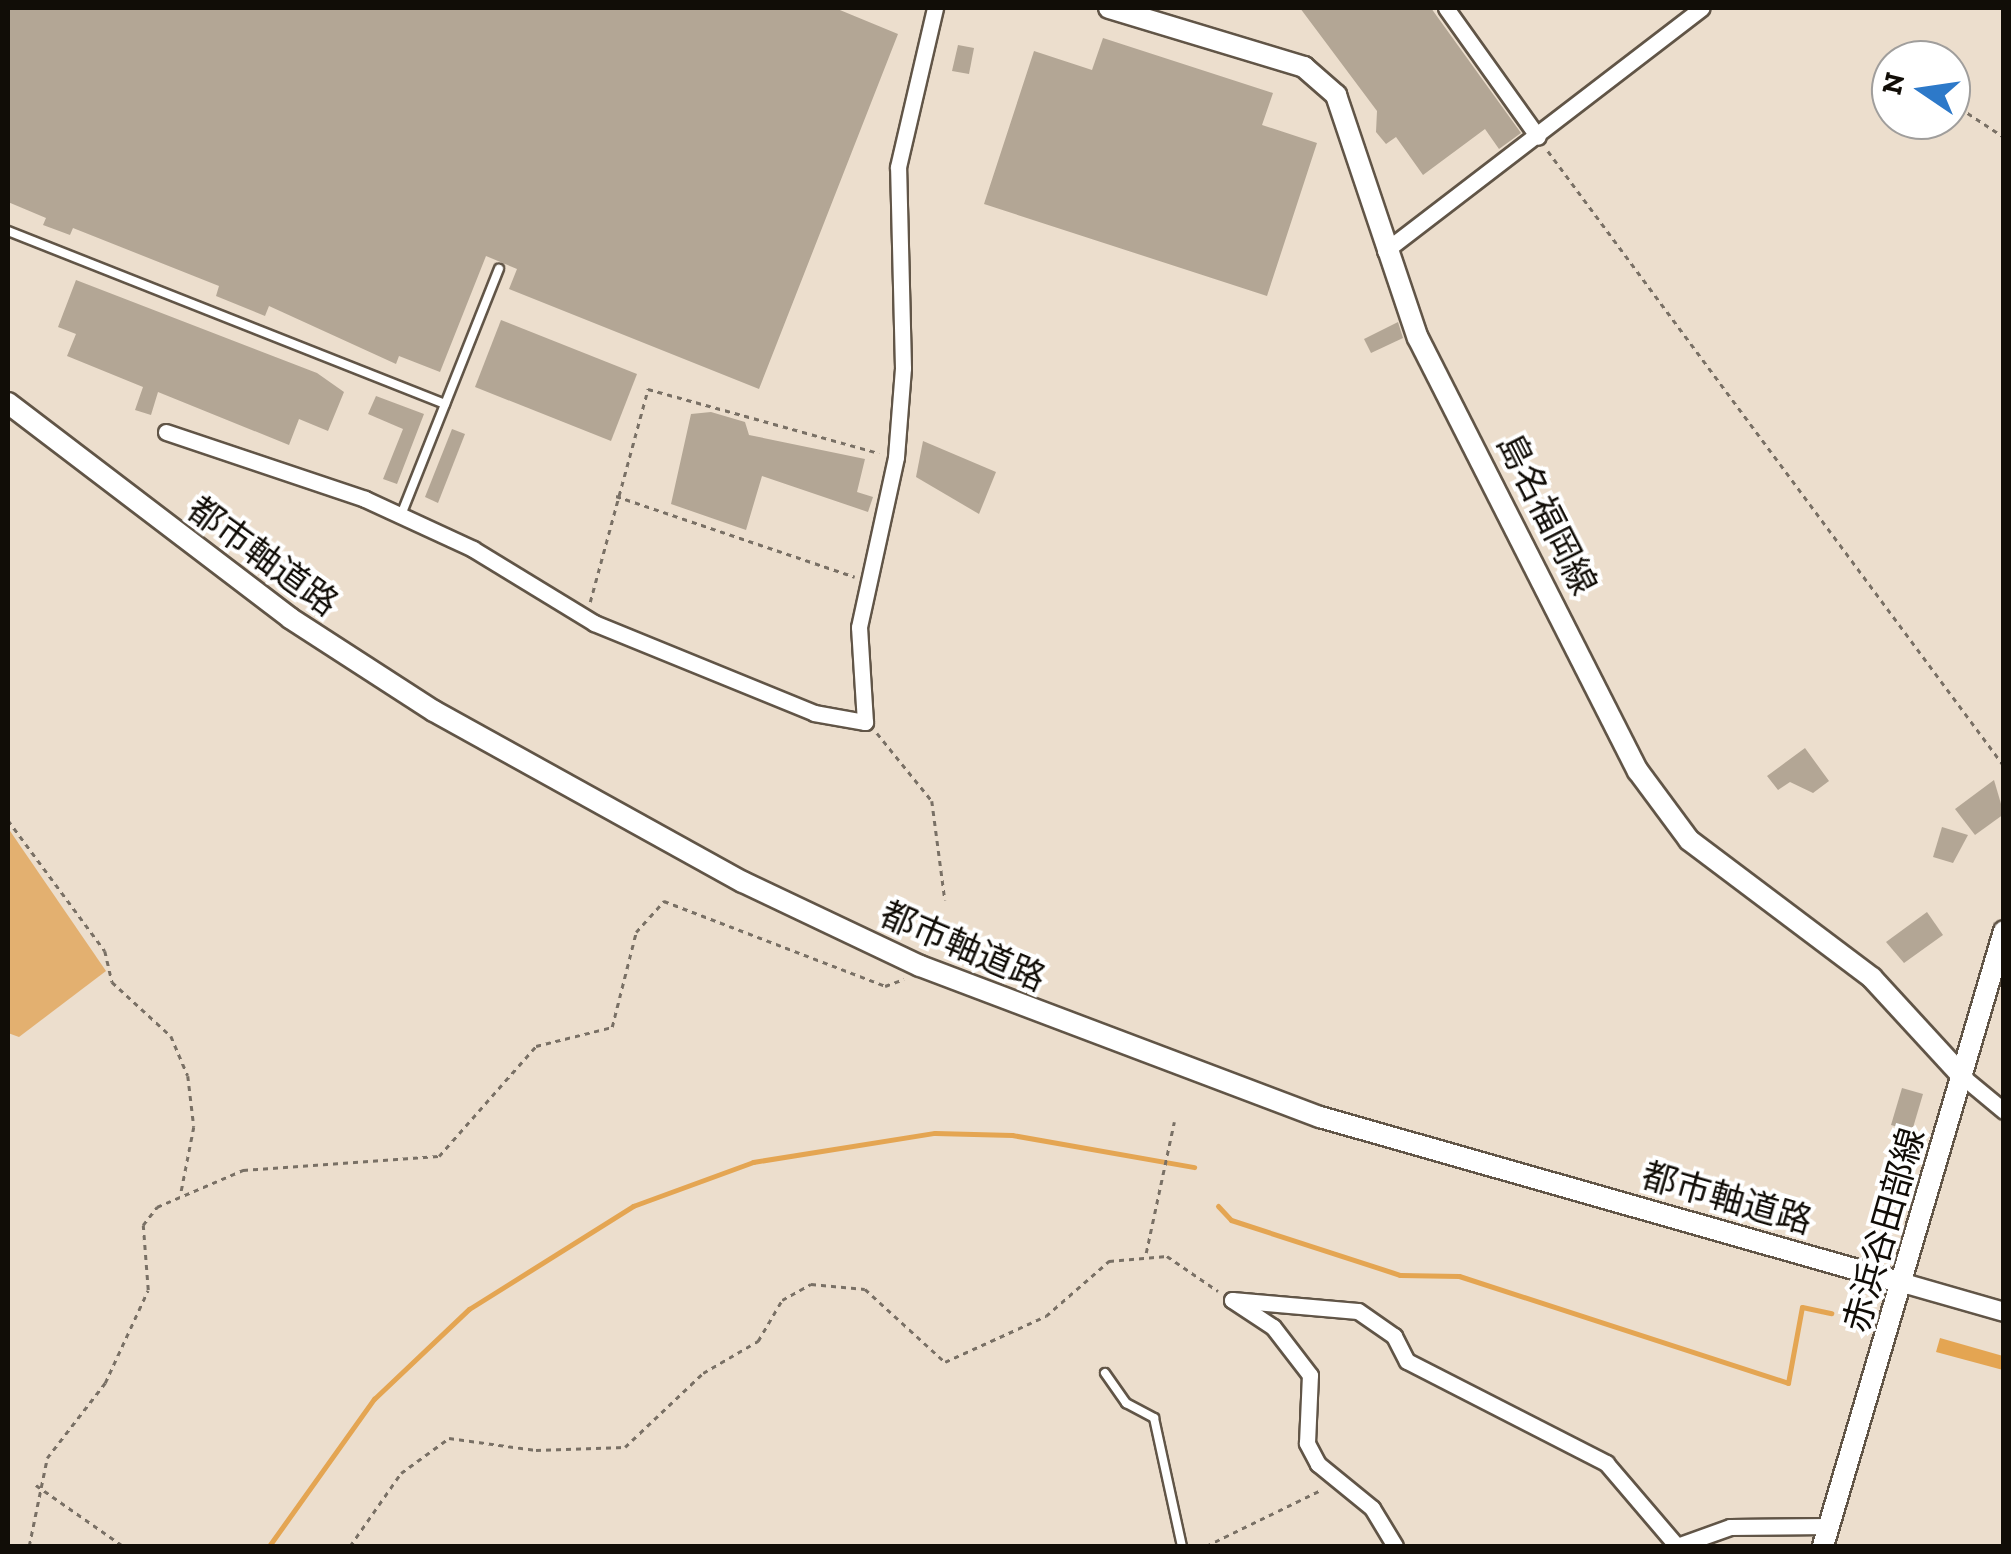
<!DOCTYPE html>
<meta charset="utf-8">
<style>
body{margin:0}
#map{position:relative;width:2011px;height:1554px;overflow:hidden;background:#ecdecd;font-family:"Zilla Slab","Noto Sans JP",serif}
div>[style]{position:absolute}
.green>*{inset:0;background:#e3b070}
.water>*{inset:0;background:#e4a552}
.stream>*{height:5px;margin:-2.5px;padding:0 2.5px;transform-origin:2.5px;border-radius:2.5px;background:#e4a552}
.building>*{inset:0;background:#b3a695}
.path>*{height:2.5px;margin-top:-1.25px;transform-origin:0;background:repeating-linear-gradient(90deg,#797065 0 5px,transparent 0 10px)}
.roads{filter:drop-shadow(2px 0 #615547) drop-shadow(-2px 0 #615547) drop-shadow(0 2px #615547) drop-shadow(0 -2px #615547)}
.service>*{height:8px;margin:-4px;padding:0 4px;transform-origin:4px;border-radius:4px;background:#fff}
.minor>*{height:15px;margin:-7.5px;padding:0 7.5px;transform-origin:7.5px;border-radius:7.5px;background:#fff}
.tertiary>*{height:18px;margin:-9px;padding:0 9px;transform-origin:9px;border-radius:9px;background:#fff}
.secondary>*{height:20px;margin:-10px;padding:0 10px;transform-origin:10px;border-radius:10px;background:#fff}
span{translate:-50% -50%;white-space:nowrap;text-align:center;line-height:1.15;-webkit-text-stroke:8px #fff;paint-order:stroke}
.street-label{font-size:35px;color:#110d07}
.frame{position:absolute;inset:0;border:10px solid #110d07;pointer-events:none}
.north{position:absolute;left:1871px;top:40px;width:100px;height:100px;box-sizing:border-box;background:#fff;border:2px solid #a09e9c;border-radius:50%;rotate:283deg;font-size:28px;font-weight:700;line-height:40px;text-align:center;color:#110d07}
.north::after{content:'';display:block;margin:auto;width:35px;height:45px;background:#2d79c9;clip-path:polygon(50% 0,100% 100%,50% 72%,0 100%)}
</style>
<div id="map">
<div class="green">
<div style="clip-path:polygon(8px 828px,106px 971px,19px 1037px,8px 1033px)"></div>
</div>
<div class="water">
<div style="clip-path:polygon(1940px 1338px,2003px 1356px,2003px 1370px,1936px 1352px)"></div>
</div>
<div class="stream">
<div style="left:1218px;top:1206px;width:19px;rotate:47deg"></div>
<div style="left:1231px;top:1220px;width:178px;rotate:18deg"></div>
<div style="left:1400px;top:1275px;width:59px;rotate:1deg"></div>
<div style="left:1459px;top:1276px;width:346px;rotate:18deg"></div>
<div style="left:1788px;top:1383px;width:77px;rotate:-79.6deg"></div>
<div style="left:1802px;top:1307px;width:30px;rotate:12deg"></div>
<div style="left:269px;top:1546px;width:181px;rotate:-54.5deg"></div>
<div style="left:374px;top:1399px;width:131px;rotate:-43.5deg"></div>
<div style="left:469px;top:1309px;width:194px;rotate:-32.1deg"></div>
<div style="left:633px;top:1206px;width:128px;rotate:-20.1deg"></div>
<div style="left:753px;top:1162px;width:184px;rotate:-9.1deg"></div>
<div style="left:935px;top:1133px;width:77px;rotate:1.5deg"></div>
<div style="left:1012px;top:1135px;width:185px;rotate:10deg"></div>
</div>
<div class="building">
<div style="clip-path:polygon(8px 8px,835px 8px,898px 34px,759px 389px,509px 289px,517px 269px,486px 256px,440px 372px,399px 356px,396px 364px,269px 306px,265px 316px,216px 296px,219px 286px,73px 228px,70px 235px,43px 225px,46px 218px,8px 202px)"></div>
<div style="clip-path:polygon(1300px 8px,1431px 8px,1521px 133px,1499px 149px,1485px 129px,1423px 175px,1396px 137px,1386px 144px,1376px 132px,1377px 111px)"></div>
<div style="clip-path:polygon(1103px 38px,1273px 93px,1262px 125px,1317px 143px,1267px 296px,984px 204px,1034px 51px,1092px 70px)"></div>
<div style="clip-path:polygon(958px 45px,974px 48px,969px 74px,952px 71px)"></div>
<div style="clip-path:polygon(76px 280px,317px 373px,344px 392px,328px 431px,299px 419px,289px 445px,158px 392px,151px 415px,135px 410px,143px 387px,67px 356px,76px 334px,58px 327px)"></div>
<div style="clip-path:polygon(501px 320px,637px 374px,611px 441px,475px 387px)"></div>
<div style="clip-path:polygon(1398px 322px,1403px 338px,1371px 353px,1364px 339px)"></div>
<div style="clip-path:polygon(376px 396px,424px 414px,397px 484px,383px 479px,403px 429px,368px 414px)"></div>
<div style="clip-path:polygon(711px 412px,745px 422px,749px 435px,865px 459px,857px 492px,873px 497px,868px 512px,762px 476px,746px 530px,671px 504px,691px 414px)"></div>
<div style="clip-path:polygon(452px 429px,465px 434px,438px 503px,425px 497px)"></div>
<div style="clip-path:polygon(923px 441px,996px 472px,979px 514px,916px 477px)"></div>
<div style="clip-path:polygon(1805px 748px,1829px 781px,1813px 793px,1790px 782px,1778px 790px,1767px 776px)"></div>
<div style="clip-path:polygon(1994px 780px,2004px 814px,1975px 835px,1955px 809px)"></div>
<div style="clip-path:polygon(1942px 827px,1968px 835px,1953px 863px,1933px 857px)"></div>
<div style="clip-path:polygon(1927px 912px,1943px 935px,1904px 963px,1886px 942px)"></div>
<div style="clip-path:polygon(1902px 1088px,1923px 1094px,1912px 1131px,1891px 1125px)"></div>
</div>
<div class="path">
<div style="left:1951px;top:102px;width:64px;rotate:33.4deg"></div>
<div style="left:1548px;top:151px;width:766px;rotate:53.44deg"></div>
<div style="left:616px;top:496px;width:252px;rotate:18.7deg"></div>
<div style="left:590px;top:602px;width:221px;rotate:-74.8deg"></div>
<div style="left:648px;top:389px;width:240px;rotate:15.5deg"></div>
<div style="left:877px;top:733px;width:87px;rotate:51deg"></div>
<div style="left:932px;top:801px;width:100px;rotate:82.5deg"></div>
<div style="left:8px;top:820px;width:163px;rotate:53.5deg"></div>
<div style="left:105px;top:951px;width:32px;rotate:77deg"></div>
<div style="left:112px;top:982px;width:80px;rotate:42.5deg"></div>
<div style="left:171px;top:1036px;width:43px;rotate:67deg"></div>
<div style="left:188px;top:1076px;width:51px;rotate:83.3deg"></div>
<div style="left:194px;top:1127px;width:67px;rotate:101.1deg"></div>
<div style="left:1146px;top:1253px;width:134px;rotate:-77.9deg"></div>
<div style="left:36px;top:1485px;width:106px;rotate:35deg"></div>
<div style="left:29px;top:1546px;width:90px;rotate:-78.4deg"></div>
<div style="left:47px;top:1458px;width:95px;rotate:-52.3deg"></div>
<div style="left:105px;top:1383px;width:102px;rotate:-65.2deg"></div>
<div style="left:148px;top:1290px;width:65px;rotate:-94.4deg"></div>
<div style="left:143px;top:1225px;width:23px;rotate:-52deg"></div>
<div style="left:157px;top:1207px;width:94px;rotate:-23.3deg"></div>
<div style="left:243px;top:1170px;width:196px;rotate:-4.1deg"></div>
<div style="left:439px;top:1156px;width:147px;rotate:-48.6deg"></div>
<div style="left:536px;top:1046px;width:78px;rotate:-14deg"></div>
<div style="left:612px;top:1027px;width:98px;rotate:-75.8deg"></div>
<div style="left:636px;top:932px;width:42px;rotate:-47.9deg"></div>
<div style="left:664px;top:901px;width:237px;rotate:21deg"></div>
<div style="left:885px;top:986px;width:20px;rotate:-20deg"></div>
<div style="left:350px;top:1546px;width:89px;rotate:-55.1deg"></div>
<div style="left:401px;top:1473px;width:59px;rotate:-36.1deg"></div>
<div style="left:449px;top:1438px;width:88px;rotate:7.9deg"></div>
<div style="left:536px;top:1450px;width:89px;rotate:-1.9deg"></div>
<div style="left:625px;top:1447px;width:108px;rotate:-43.5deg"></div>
<div style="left:703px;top:1373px;width:64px;rotate:-30.2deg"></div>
<div style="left:758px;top:1341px;width:48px;rotate:-59.7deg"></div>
<div style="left:782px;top:1300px;width:33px;rotate:-29deg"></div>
<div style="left:811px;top:1284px;width:54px;rotate:5.3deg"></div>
<div style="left:865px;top:1289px;width:108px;rotate:42.4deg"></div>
<div style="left:945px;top:1362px;width:111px;rotate:-24.5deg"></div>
<div style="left:1046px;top:1316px;width:84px;rotate:-41.1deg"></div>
<div style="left:1109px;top:1261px;width:58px;rotate:-4.9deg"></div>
<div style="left:1167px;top:1256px;width:62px;rotate:34.5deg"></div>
<div style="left:518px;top:1546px;width:15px"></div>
<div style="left:1206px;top:1546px;width:128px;rotate:-26deg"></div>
</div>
<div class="roads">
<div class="service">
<div style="left:8px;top:231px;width:470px;rotate:21.6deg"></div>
<div style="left:401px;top:515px;width:265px;rotate:-68.3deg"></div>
<div style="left:1105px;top:1373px;width:37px;rotate:55deg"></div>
<div style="left:1126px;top:1403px;width:32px;rotate:28deg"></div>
<div style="left:1154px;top:1418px;width:131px;rotate:77.7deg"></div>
</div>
<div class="minor">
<div style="left:1446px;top:8px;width:158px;rotate:54.5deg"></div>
<div style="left:1385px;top:251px;width:399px;rotate:-37.5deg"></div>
<div style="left:166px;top:432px;width:210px;rotate:18.6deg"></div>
<div style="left:365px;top:499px;width:119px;rotate:24.8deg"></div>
<div style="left:473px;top:549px;width:142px;rotate:31.4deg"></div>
<div style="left:594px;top:623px;width:238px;rotate:22.2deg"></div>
<div style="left:814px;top:713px;width:52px;rotate:10deg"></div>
<div style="left:865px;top:722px;width:95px;rotate:-93.6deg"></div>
<div style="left:859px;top:627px;width:174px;rotate:-77.7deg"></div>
<div style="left:896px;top:457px;width:89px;rotate:-85.5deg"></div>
<div style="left:903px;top:368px;width:201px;rotate:-91.4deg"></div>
<div style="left:898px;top:167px;width:163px;rotate:-76.9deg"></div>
<div style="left:1963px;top:1077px;width:53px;rotate:39.7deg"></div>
<div style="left:1395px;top:1546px;width:44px;rotate:-121.2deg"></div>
<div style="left:1372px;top:1508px;width:70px;rotate:-140.8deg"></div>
<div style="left:1318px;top:1464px;width:24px;rotate:-118deg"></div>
<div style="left:1307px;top:1443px;width:68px;rotate:-87.5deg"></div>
<div style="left:1310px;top:1375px;width:61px;rotate:-127.6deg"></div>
<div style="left:1273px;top:1327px;width:49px;rotate:-146.6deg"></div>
<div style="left:1232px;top:1300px;width:126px;rotate:5deg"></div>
<div style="left:1358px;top:1311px;width:44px;rotate:34.8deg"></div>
<div style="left:1394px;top:1336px;width:28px;rotate:63deg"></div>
<div style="left:1407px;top:1361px;width:224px;rotate:27.1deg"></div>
<div style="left:1606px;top:1463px;width:109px;rotate:49.5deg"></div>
<div style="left:1677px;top:1546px;width:56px;rotate:-19.7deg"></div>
<div style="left:1730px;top:1527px;width:99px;rotate:-0.6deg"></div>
</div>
<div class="tertiary">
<div style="left:1903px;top:1283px;width:105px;rotate:16deg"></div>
</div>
<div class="secondary">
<div style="left:1109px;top:8px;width:204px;rotate:16.8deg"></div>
<div style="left:1304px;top:67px;width:43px;rotate:41.2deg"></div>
<div style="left:1336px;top:95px;width:256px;rotate:71.4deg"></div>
<div style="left:1418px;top:338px;width:486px;rotate:63.1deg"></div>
<div style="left:1638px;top:771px;width:86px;rotate:53.5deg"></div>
<div style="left:1689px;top:840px;width:229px;rotate:37deg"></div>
<div style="left:1872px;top:978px;width:134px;rotate:47.4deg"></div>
<div style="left:8px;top:403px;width:355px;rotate:37.3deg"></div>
<div style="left:290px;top:618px;width:171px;rotate:32.9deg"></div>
<div style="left:434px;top:711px;width:353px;rotate:29deg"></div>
<div style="left:743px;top:882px;width:196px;rotate:25.4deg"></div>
<div style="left:920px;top:966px;width:428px;rotate:20.7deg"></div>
<div style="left:1320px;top:1117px;width:606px;rotate:15.89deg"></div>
<div style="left:1823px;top:1546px;width:641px;rotate:-73.6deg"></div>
</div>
</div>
<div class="street-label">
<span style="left:1547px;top:514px;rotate:63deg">島名福岡線</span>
<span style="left:263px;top:556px;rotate:36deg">都市軸道路</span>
<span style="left:963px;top:946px;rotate:23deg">都市軸道路</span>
<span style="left:1727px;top:1198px;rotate:16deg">都市軸道路</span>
<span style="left:1884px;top:1230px;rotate:-74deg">赤浜谷田部線</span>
</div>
<div class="frame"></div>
<div class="north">N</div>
</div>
